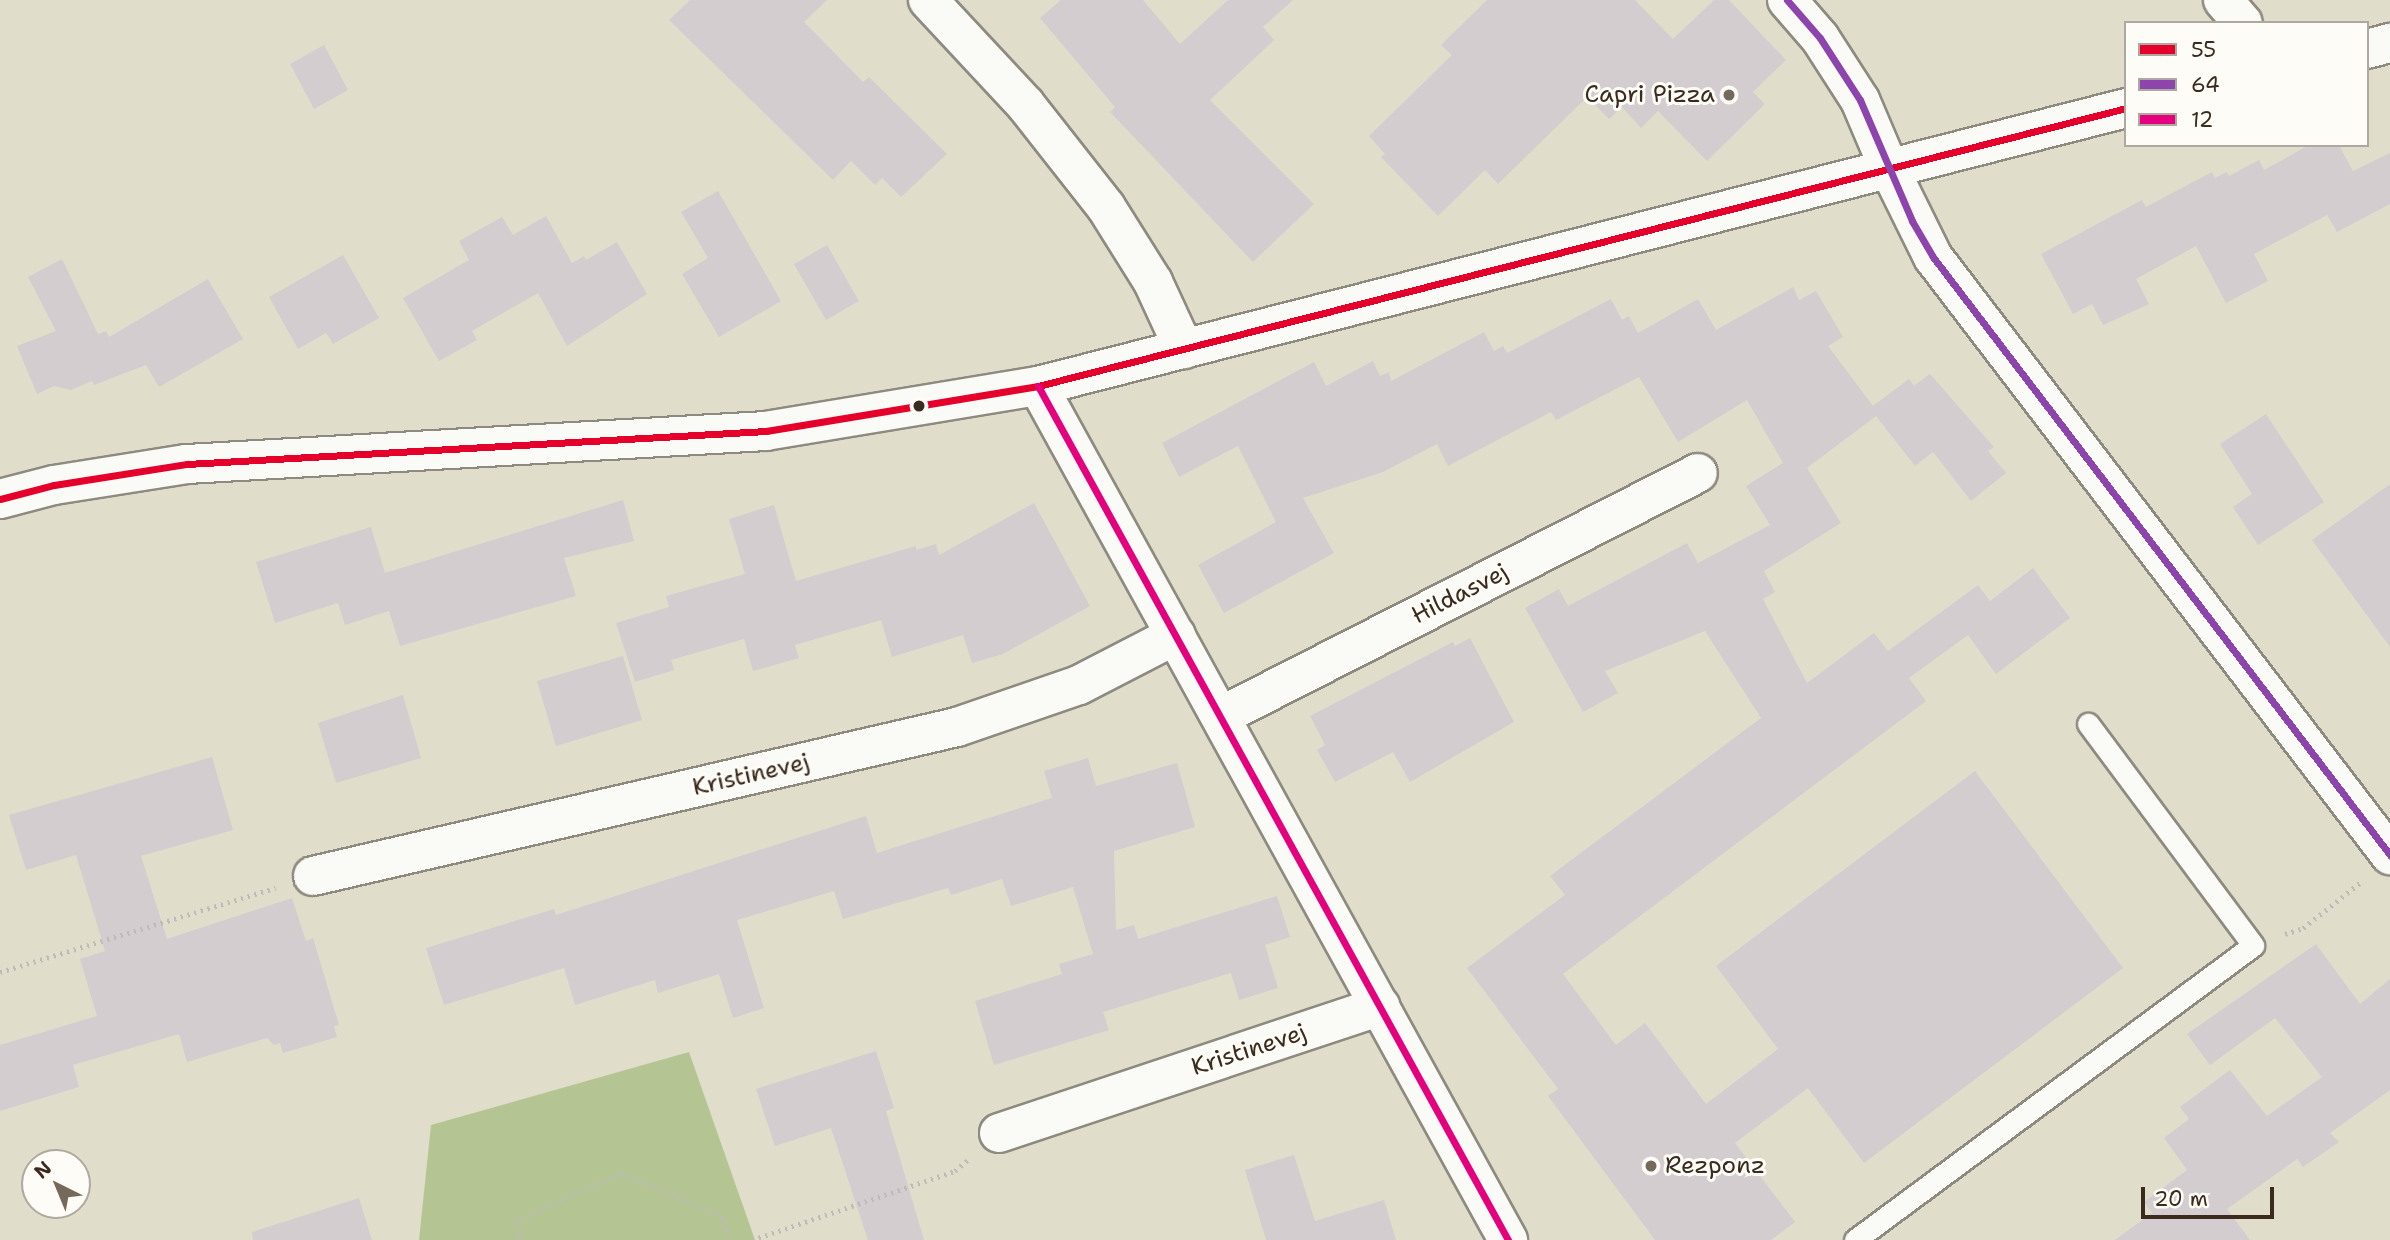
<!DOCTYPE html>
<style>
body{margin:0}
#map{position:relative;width:2390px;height:1240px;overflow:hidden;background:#e1ddcb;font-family:"Shantell Sans",sans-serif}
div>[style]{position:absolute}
.forest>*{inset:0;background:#b4c593}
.building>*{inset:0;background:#d3cdcf}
.path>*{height:4.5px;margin-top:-2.25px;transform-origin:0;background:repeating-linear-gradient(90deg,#bdbbb7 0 2px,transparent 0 7px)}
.roads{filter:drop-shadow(2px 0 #8e8a7f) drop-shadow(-2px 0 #8e8a7f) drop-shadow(0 2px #8e8a7f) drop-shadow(0 -2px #8e8a7f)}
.lane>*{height:21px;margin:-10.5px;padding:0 10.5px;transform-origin:10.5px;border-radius:10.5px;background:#fafaf7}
.street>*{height:38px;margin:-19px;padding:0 19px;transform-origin:19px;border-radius:19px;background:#fafaf7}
.secondary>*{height:38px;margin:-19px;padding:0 19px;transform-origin:19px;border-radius:19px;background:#fafaf7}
.bus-1>*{height:7px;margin:-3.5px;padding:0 3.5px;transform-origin:3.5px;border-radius:3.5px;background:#e4002b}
.bus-2>*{height:7px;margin:-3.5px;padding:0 3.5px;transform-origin:3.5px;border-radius:3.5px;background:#8e44ad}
.bus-3>*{height:7px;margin:-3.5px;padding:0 3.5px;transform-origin:3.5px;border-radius:3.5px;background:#e5007d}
.dots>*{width:19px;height:19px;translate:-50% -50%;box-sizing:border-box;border:4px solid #fdfcf7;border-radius:50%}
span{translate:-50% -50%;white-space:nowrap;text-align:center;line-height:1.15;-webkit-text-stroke:6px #fdfcf7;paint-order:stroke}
.poi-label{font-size:24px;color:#3b2a1e}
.right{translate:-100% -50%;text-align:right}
.left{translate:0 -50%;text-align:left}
.street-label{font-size:24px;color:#3b2a1e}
.legend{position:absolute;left:2124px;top:21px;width:245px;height:126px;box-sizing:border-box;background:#fdfcf7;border:2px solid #afa8a0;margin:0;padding:9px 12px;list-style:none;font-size:21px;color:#3b2a1e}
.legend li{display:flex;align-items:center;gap:14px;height:35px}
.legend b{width:35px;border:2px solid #afa8a0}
.north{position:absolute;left:21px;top:1149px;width:70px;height:70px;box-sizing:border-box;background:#fdfcf7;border:2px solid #afa8a0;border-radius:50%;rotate:317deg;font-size:19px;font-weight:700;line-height:28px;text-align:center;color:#3b2a1e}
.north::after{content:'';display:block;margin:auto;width:24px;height:32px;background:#75695b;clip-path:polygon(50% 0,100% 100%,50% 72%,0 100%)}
.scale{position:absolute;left:2141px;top:1187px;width:133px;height:32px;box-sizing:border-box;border:4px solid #3b2a1e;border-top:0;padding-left:9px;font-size:21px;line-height:24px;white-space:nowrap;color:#3b2a1e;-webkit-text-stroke:5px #fdfcf7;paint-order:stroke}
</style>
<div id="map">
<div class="forest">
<div style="clip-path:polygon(689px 1052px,755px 1240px,419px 1240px,431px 1125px)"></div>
</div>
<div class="building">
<div style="clip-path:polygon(690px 0,827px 0,804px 22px,863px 82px,869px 77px,947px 154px,901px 197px,882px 178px,875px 185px,851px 161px,833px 180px,669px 20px)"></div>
<div style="clip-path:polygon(1061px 0,1143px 0,1180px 44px,1228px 0,1293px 0,1263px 27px,1274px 40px,1210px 100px,1314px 204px,1253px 262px,1110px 112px,1115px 107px,1040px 18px)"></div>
<div style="clip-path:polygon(1487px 0,1635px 0,1673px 39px,1714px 0,1729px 0,1786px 60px,1753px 92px,1765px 104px,1707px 161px,1658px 111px,1641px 128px,1622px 107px,1609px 119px,1587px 97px,1498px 184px,1485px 170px,1438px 216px,1381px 157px,1385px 154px,1369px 136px,1452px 55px,1441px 45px)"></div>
<div style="clip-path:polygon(324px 45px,348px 90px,314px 109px,290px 64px)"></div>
<div style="clip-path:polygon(2309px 145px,2339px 145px,2353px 171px,2390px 153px,2390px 204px,2337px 232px,2327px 215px,2254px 254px,2268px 281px,2226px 303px,2196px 246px,2136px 279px,2149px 304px,2103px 325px,2092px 304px,2073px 314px,2041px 254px,2142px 200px,2146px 207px,2212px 172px,2215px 178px,2227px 172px,2229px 176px,2259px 160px,2264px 170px)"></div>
<div style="clip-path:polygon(718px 191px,781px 301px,719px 337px,682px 274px,708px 258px,681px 212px)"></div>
<div style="clip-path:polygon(546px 216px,572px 263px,584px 256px,586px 260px,617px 242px,647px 294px,567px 346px,538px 293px,472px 331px,477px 340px,439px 361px,403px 298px,469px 260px,459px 241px,502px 217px,513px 235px)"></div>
<div style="clip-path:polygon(827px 245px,859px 301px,826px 320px,794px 264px)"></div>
<div style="clip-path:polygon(343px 255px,379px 318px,333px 344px,326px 333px,298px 349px,269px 297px)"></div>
<div style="clip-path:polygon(62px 259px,98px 334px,106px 331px,109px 337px,208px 279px,243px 339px,159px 387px,146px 365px,94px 385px,92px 381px,71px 390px,54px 386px,37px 394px,17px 346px,56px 331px,28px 277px)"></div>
<div style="clip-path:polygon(1793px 287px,1799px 300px,1816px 291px,1843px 337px,1828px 346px,1873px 406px,1909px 379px,1914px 386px,1930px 374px,1994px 447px,1988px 451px,2006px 473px,1971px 501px,1933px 452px,1915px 466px,1876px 416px,1807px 468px,1841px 523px,1764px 571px,1775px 592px,1763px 599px,1807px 683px,1874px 633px,1888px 651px,1978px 585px,1990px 601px,2033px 568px,2070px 618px,1996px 674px,1968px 635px,1909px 678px,1926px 701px,1563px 974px,1616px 1045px,1645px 1023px,1706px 1104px,1778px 1049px,1716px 966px,1975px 771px,2123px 968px,1864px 1163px,1808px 1088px,1735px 1143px,1795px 1222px,1771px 1240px,1655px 1240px,1548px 1096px,1558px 1089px,1467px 968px,1565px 895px,1550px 876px,1761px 718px,1705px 631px,1605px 671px,1618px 693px,1583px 712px,1525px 608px,1559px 589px,1568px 606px,1687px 543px,1698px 563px,1770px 525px,1746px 486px,1783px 463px,1747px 400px,1678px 442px,1639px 377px,1556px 420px,1551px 412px,1448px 466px,1437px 444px,1383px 472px,1303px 498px,1334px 553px,1224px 613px,1198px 565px,1276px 522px,1238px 446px,1179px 477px,1162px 443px,1314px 362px,1326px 386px,1373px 361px,1380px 376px,1389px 372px,1391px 381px,1484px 332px,1494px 351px,1503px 346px,1507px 353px,1611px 299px,1622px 320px,1629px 316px,1638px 333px,1698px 299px,1716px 330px)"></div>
<div style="clip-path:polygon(2266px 414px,2324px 502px,2258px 545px,2233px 507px,2252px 494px,2220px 444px)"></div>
<div style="clip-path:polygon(2390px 484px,2390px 647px,2312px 540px)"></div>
<div style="clip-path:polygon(623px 500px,634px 541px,564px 558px,576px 596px,400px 646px,389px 611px,345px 625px,338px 603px,275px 623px,256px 562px,371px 527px,385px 573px)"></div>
<div style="clip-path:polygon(1034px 503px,1090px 606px,1003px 654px,972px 663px,963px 635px,892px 657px,881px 620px,795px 645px,799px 658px,753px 671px,744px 639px,671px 660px,674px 670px,635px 682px,616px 623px,669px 607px,666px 596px,745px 574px,729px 519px,774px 505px,796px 581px,916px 546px,916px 550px,936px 544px,939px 555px)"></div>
<div style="clip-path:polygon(1470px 638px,1514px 722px,1410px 782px,1393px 752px,1335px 782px,1317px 750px,1325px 745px,1310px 716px,1453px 642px,1455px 646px)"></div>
<div style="clip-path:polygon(623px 656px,642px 720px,556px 746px,537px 681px)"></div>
<div style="clip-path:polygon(403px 695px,421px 758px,336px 783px,318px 723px)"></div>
<div style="clip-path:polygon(212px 757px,233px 830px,141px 856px,167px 939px,292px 898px,306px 941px,313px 938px,339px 1025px,334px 1026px,337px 1037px,283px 1053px,280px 1043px,274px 1045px,267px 1038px,187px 1062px,179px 1034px,73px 1065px,79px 1087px,0 1111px,0 1045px,97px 1016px,80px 959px,105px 951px,76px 855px,26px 870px,9px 815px)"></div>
<div style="clip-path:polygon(1088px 758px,1096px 786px,1177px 763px,1195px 827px,1114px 851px,1116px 930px,1134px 925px,1138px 939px,1277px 896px,1290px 937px,1265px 945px,1278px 988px,1239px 1000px,1231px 973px,1103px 1012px,1109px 1030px,994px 1065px,975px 1001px,1062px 974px,1059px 964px,1093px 954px,1073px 887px,1011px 906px,1002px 879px,951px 895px,948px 888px,843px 919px,834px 891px,737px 920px,764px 1008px,733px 1018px,719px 974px,658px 993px,655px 980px,575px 1005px,564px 968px,444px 1005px,426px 948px,554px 909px,556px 915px,866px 816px,877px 853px,1052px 798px,1044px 771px)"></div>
<div style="clip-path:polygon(2316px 944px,2360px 1004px,2390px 979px,2390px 1090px,2330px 1133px,2339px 1142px,2303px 1167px,2297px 1159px,2227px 1209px,2250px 1240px,2115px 1240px,2152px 1213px,2144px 1202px,2187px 1170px,2164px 1138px,2189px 1119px,2180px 1107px,2230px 1070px,2267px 1116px,2322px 1077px,2275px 1018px,2210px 1065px,2187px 1034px)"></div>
<div style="clip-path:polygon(876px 1051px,894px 1108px,886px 1111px,924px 1240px,868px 1240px,831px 1128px,775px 1146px,756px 1089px)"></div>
<div style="clip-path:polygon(1294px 1155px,1315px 1221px,1384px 1200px,1396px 1240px,1266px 1240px,1245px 1170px)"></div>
<div style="clip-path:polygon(359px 1198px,372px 1240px,253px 1240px,252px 1232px)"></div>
</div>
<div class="path">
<div style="left:2285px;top:934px;width:19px;rotate:-18deg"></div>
<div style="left:2303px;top:928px;width:74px;rotate:-38.4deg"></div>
<div style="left:0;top:972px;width:288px;rotate:-17deg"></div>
<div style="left:520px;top:1240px;width:20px;rotate:-105deg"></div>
<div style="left:515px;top:1221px;width:115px;rotate:-24.6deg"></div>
<div style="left:620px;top:1173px;width:111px;rotate:22.9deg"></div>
<div style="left:722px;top:1216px;width:25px;rotate:72deg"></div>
<div style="left:752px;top:1240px;width:214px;rotate:-18.8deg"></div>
<div style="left:955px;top:1171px;width:18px;rotate:-41deg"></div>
</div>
<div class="roads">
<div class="lane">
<div style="left:1855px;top:1240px;width:495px;rotate:-36.5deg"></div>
<div style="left:2253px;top:945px;width:276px;rotate:-126.7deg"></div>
</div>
<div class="street">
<div style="left:928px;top:0;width:142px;rotate:47deg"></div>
<div style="left:1025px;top:104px;width:131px;rotate:51.8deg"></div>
<div style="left:1106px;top:207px;width:89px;rotate:57.9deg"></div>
<div style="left:1153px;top:282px;width:74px;rotate:65.2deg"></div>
<div style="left:1787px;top:0;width:50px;rotate:49deg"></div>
<div style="left:1820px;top:38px;width:74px;rotate:57.2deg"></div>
<div style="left:1860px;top:100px;width:72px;rotate:67deg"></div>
<div style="left:2223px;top:0;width:30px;rotate:49deg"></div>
<div style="left:1038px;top:386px;width:975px;rotate:61.17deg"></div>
<div style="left:1221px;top:716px;width:535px;rotate:-27deg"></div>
<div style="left:313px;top:876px;width:661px;rotate:-13.03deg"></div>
<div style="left:957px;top:727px;width:129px;rotate:-19deg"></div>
<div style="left:1079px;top:685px;width:109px;rotate:-27.3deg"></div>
<div style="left:999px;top:1133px;width:402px;rotate:-18.4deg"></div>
</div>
<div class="secondary">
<div style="left:2367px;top:49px;width:24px;rotate:-15deg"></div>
<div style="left:1888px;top:166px;width:102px;rotate:63.7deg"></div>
<div style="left:1933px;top:257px;width:753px;rotate:52.61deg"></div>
<div style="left:0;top:499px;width:56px;rotate:-14.5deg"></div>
<div style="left:54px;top:485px;width:135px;rotate:-9deg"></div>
<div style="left:187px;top:464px;width:580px;rotate:-3.26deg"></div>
<div style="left:766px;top:431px;width:276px;rotate:-9.4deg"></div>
<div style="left:1038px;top:386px;width:1123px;rotate:-14.33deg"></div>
</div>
</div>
<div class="bus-1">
<div style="left:0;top:499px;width:56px;rotate:-14.5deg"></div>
<div style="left:54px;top:485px;width:135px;rotate:-9deg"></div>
<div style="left:187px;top:464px;width:580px;rotate:-3.26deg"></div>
<div style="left:766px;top:431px;width:276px;rotate:-9.4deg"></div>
<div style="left:1038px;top:386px;width:1123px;rotate:-14.33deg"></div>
</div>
<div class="bus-2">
<div style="left:1787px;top:0;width:50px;rotate:49deg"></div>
<div style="left:1820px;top:38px;width:74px;rotate:57.2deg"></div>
<div style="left:1860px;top:100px;width:132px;rotate:66.7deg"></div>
<div style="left:1912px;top:221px;width:42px;rotate:59.7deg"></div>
<div style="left:1933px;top:257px;width:753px;rotate:52.61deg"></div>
</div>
<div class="bus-3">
<div style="left:1038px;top:386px;width:975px;rotate:61.17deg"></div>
</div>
<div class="dots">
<div style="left:1729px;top:95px;background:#75695b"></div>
<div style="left:919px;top:406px;background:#3b2a1e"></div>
<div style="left:1651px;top:1166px;background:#75695b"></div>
</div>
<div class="poi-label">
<span class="right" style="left:1715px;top:95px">Capri Pizza</span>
<span class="left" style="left:1665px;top:1166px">Rezponz</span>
</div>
<div class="street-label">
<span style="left:1460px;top:594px;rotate:-27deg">Hildasvej</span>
<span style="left:751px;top:775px;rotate:-13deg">Kristinevej</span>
<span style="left:1249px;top:1050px;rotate:-18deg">Kristinevej</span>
</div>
<ul class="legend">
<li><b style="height:9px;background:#e4002b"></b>55</li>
<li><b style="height:9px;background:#8e44ad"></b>64</li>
<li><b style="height:9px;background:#e5007d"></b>12</li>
</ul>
<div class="north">N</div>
<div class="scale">20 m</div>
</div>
